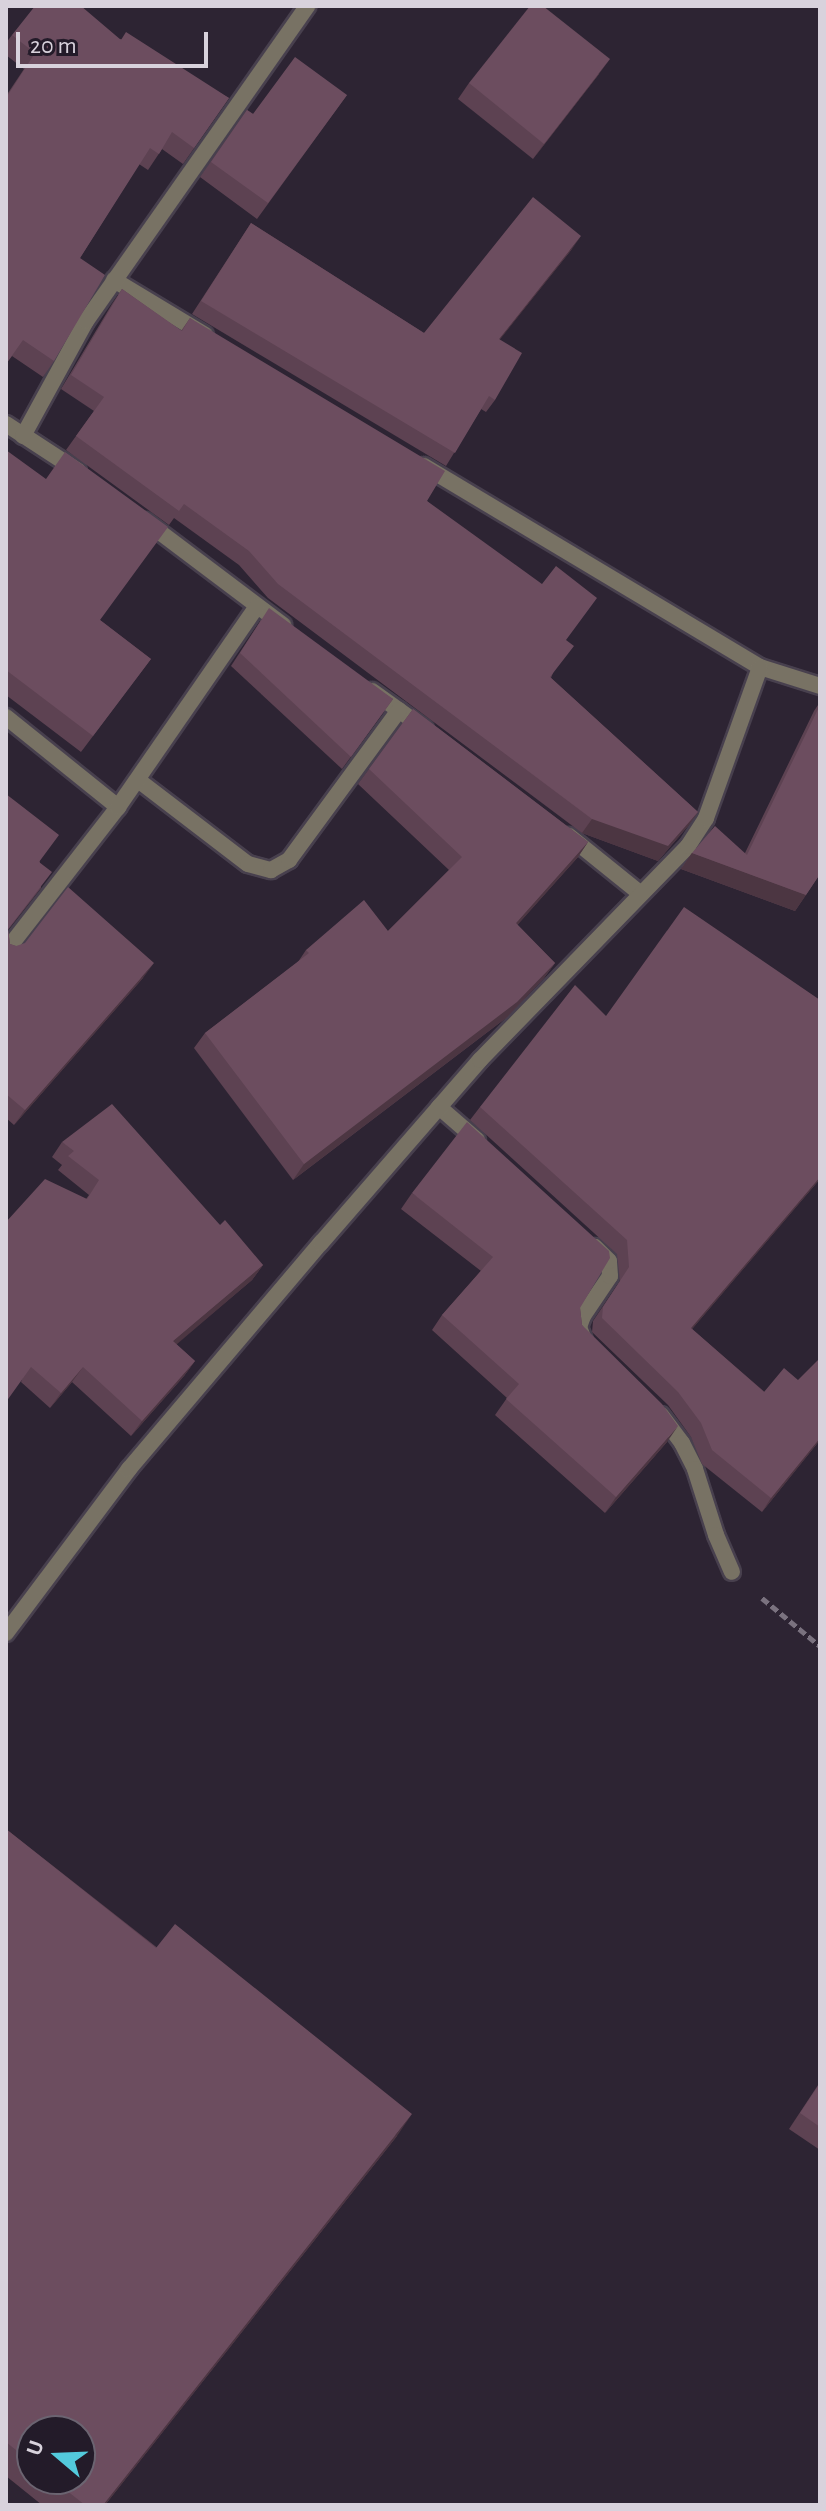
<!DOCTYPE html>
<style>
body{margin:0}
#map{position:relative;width:826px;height:2511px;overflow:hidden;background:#2d2433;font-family:"Alegreya Sans",sans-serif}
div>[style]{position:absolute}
.path>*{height:5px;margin-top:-2.5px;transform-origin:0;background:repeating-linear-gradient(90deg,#7a727f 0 8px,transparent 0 12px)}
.roads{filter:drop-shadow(2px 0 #48404e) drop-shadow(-2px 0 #48404e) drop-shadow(0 2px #48404e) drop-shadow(0 -2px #48404e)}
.minor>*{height:16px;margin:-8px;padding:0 8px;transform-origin:8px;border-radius:8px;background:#787264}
.wall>*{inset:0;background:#5d4252}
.shaded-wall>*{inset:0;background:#4c3642}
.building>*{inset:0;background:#6c4d5f}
span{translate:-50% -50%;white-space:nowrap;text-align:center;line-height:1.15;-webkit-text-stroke:6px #231b29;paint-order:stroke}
.frame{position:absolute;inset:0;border:8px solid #d8d2dc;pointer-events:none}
.north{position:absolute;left:16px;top:2415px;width:80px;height:80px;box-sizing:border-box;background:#231b29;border:2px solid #6b6471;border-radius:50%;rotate:289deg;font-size:22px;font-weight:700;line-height:32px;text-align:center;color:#d8d2dc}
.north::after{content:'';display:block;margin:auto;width:28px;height:36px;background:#53cadc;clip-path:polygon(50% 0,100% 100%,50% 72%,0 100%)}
.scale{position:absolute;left:16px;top:32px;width:192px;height:36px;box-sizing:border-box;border:4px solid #d8d2dc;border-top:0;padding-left:10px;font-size:24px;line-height:28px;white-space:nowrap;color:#d8d2dc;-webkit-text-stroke:6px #231b29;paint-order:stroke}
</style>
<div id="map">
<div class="path">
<div style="left:762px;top:1598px;width:75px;rotate:39.6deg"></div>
</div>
<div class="roads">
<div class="minor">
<div style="left:114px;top:280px;width:106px;rotate:31.1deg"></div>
<div style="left:6px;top:424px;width:86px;rotate:33.1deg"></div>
<div style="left:23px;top:436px;width:131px;rotate:-61.3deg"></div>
<div style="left:86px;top:321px;width:385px;rotate:-54.9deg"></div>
<div style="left:424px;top:466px;width:392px;rotate:30.9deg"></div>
<div style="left:760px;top:667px;width:63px;rotate:17.6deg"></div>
<div style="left:145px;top:521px;width:173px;rotate:37deg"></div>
<div style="left:372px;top:691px;width:65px;rotate:35.6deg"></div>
<div style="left:6px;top:717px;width:144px;rotate:38.8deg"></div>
<div style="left:138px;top:780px;width:138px;rotate:37.4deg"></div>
<div style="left:248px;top:864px;width:24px;rotate:15deg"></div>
<div style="left:271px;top:870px;width:21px;rotate:-29deg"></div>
<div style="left:289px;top:860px;width:186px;rotate:-53.7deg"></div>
<div style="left:569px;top:836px;width:92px;rotate:38.9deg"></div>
<div style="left:6px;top:951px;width:182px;rotate:-52.1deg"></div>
<div style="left:118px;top:807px;width:244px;rotate:-55.3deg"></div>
<div style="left:439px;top:1107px;width:50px;rotate:41deg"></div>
<div style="left:584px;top:1340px;width:14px;rotate:-111deg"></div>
<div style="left:579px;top:1327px;width:12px;rotate:-70deg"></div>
<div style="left:583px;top:1316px;width:48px;rotate:-56deg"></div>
<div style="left:610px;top:1276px;width:15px;rotate:-94deg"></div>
<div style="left:609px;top:1261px;width:20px;rotate:-135deg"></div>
<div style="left:661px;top:1415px;width:35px;rotate:53deg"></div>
<div style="left:682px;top:1443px;width:29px;rotate:63deg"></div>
<div style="left:695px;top:1469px;width:69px;rotate:72.3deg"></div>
<div style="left:716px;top:1535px;width:40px;rotate:66.6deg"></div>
<div style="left:6px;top:1633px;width:205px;rotate:-53.1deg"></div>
<div style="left:129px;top:1469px;width:297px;rotate:-49.7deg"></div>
<div style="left:321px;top:1243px;width:242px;rotate:-49deg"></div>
<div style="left:480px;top:1060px;width:298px;rotate:-45.8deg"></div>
<div style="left:688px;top:846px;width:33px;rotate:-57deg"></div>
<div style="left:706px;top:818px;width:160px;rotate:-70.3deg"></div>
</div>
</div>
<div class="wall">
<div style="clip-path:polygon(12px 35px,121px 39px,229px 98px,183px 164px,162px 149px,148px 170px,139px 164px,80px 258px,54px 361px,43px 377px,12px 356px,6px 364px,6px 96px,24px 69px,6px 55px,6px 43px)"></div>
<div style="clip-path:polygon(599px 74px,533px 159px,458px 99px,469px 83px)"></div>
<div style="clip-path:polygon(347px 95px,257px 219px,200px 177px,247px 110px,253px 114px)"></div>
<div style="clip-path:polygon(251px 223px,424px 333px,572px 249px,499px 340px,495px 400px,486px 412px,481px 409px,446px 466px,192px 314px)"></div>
<div style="clip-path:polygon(122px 289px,181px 331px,190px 318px,427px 501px,566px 640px,551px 678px,698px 812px,688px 826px,658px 861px,582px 833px,268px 598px,239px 565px,174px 518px,169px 525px,66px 450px,94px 411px,61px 389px,112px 304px)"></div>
<div style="clip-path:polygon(6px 450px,100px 620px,151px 659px,81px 752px,6px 695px)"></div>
<div style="clip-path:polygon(261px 620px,393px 699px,342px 769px,231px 666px)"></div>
<div style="clip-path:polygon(820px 702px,820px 874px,795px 911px,681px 869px,692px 853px,745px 853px,814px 711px)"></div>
<div style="clip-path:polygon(413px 709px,588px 842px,578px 857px,517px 925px,555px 963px,544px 978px,506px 1018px,293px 1180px,194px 1048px,205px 1033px,298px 962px,306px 950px,388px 931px,449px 870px,358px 784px)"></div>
<div style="clip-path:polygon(6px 794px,40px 862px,41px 888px,8px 930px,10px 944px,16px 946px,143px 978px,14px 1125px,6px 1118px)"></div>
<div style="clip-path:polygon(820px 1000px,820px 1179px,692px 1329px,820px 1440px,762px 1512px,702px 1464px,691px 1437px,668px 1405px,592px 1332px,593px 1321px,620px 1281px,617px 1254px,470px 1120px,480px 1107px,606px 1016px)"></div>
<div style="clip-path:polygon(62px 1142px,220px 1225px,263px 1265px,252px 1280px,176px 1344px,195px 1361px,184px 1376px,131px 1436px,72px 1382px,50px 1408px,21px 1382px,86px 1199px,89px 1195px,58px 1170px,62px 1165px,52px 1157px)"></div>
<div style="clip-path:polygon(412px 1193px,580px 1308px,582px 1325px,667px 1442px,605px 1513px,495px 1415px,507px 1398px,432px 1330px,442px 1315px,481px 1271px,401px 1209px)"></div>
<div style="clip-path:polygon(evenodd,6px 1829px,397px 2136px,105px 2505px,42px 2505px,6px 2476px,6px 1829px,32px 2431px,80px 2479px,32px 2479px,32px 2431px)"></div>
<div style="clip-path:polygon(820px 2082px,820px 2150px,789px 2129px)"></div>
</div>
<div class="shaded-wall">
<div style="clip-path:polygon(610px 59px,599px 74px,533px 159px,544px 144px)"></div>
<div style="clip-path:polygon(581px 236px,572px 249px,490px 352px,499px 339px)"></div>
<div style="clip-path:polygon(698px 812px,688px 826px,658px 861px,582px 833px,592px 819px)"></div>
<div style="clip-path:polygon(588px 842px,578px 857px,505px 939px,516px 923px)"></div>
<div style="clip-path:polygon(692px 853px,806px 895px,795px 911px,681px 869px)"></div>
<div style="clip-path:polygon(154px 963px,143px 978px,14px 1125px,25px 1110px)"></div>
<div style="clip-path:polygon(555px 963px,544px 978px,506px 1018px,293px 1180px,304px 1164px)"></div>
<div style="clip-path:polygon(820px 1177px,820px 1179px,681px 1342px,691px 1328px)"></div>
<div style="clip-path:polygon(263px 1265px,252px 1280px,163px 1356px,173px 1341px)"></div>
<div style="clip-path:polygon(195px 1361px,184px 1376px,131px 1436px,142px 1421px)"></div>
<div style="clip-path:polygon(83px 1367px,72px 1382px,50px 1408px,61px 1393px)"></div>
<div style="clip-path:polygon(678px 1426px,667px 1442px,605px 1513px,616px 1497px)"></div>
<div style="clip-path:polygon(820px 1438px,820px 1440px,762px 1512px,771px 1498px)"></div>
<div style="clip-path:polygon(412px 2114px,397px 2136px,105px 2505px,103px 2505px)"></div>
</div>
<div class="building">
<div style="clip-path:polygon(35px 6px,81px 6px,121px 40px,126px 32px,229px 98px,194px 148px,172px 132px,159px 154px,150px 148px,80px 258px,105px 275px,54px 361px,23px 340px,6px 364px,6px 98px,35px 53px,12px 35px)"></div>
<div style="clip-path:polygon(530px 6px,543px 6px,610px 59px,544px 144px,469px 83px)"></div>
<div style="clip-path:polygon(295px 57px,347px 95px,268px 203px,211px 162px,247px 110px,253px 114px)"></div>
<div style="clip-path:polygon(533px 197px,581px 236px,499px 339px,522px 353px,495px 400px,489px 396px,455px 453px,201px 301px,251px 223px,424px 333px)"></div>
<div style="clip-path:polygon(122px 289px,182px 331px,190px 318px,445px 471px,427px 501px,542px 584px,556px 566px,597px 598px,566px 640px,574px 646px,550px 677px,698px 812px,668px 846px,592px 819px,278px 584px,249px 551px,184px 504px,179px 511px,76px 436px,104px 397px,71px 375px)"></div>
<div style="clip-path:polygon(6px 450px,46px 479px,65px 452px,168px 527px,100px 620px,151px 659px,93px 736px,6px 670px)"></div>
<div style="clip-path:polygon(269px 608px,393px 699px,351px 757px,240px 653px)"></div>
<div style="clip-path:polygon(820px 705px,820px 874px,806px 895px,692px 853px,715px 826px,747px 855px)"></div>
<div style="clip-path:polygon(413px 709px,588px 842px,516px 923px,555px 963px,517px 1002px,304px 1164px,205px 1033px,309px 953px,306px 950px,364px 900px,388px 931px,462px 857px,369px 769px)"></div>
<div style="clip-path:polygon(6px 794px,59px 835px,39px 862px,52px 872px,8px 929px,10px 944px,16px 946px,25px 943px,68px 887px,154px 963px,25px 1110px,6px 1094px)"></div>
<div style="clip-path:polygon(684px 907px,820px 1000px,820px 1177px,691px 1328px,764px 1392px,784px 1368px,798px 1380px,820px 1358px,820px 1438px,771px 1498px,712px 1450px,701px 1423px,678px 1392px,602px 1318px,603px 1307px,629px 1267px,627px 1240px,480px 1107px,575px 985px,606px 1016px)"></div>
<div style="clip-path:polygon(112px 1104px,220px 1225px,225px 1220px,263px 1265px,173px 1341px,195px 1361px,142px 1421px,83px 1367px,61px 1393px,31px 1367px,6px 1402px,6px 1222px,45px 1179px,87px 1199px,99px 1180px,68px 1156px,74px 1151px,62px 1142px)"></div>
<div style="clip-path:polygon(467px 1122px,609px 1251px,610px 1258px,580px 1308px,582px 1325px,662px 1404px,678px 1426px,616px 1497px,506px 1399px,519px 1384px,442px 1315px,493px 1257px,412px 1193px)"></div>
<div style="clip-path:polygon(6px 1829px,156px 1948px,175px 1924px,412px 2114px,103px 2505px,85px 2505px,52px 2479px,80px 2479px,80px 2431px,32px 2431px,32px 2463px,6px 2442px)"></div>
<div style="clip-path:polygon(820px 2083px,820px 2127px,800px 2113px)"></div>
</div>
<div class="frame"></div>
<div class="north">U</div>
<div class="scale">20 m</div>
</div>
